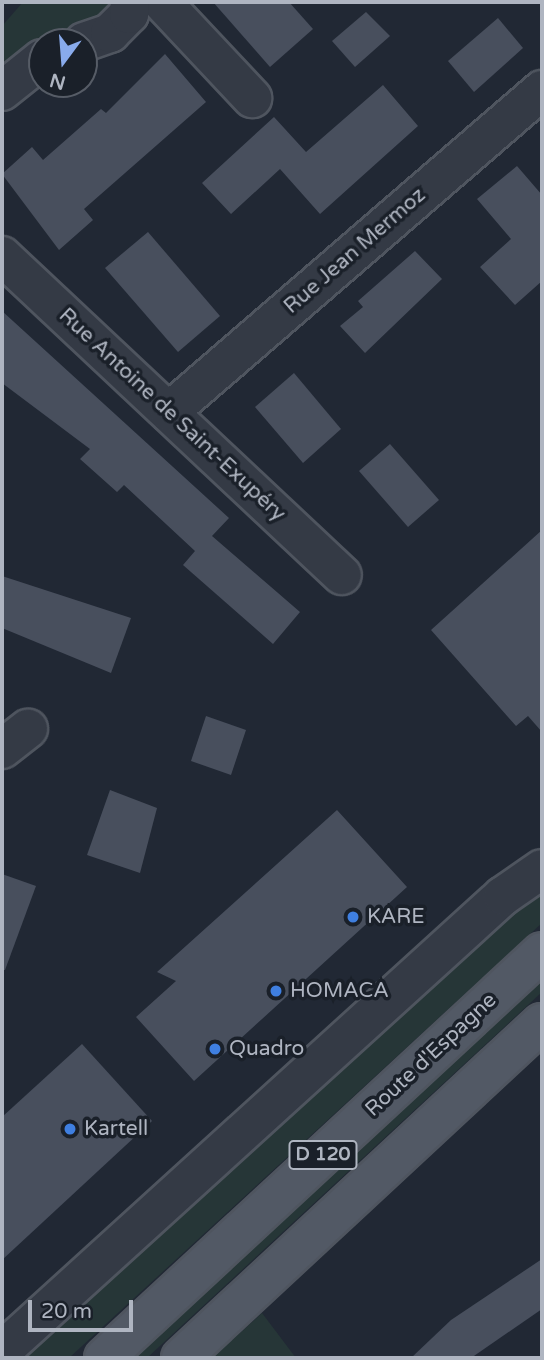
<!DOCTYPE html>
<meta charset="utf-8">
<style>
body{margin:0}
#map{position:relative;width:544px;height:1360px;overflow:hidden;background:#212834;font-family:"Varela Round",sans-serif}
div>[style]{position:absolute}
.green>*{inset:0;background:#263637}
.building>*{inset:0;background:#484f5d}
.roads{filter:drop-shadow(2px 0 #4f555f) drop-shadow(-2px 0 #4f555f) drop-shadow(0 2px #4f555f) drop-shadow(0 -2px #4f555f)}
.minor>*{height:38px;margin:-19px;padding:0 19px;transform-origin:19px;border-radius:19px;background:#343a45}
.major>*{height:38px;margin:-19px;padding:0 19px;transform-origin:19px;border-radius:19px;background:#525965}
.dots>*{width:19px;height:19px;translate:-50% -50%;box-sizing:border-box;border:4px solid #1a2029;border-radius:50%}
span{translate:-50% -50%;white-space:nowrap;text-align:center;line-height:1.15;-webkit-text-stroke:7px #1a2029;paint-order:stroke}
.shield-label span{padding:2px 5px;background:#1a2029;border:2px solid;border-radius:5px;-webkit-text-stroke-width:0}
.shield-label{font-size:19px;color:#afb5c1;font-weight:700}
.street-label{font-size:21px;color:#afb5c1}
.poi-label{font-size:21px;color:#afb5c1}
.left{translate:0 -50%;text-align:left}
.frame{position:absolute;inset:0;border:4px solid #afb5c1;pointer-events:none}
.north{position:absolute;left:28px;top:28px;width:70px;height:70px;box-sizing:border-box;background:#1a2029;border:2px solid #565c66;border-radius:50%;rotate:196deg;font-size:19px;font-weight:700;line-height:28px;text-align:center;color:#afb5c1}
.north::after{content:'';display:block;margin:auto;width:24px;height:32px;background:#89abec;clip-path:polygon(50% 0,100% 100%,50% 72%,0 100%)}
.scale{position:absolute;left:28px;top:1300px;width:105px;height:32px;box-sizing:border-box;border:4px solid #afb5c1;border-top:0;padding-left:9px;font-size:21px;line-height:24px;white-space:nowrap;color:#afb5c1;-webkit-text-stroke:5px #1a2029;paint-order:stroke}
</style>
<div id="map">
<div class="green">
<div style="clip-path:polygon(23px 2px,118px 2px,118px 6px,2px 66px,2px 26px)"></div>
<div style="clip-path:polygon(542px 889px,542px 923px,69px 1358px,7px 1358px,517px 902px)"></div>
<div style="clip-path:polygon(542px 976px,542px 992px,147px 1358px,128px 1358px)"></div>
<div style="clip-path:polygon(262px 1313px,296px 1358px,212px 1358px)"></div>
</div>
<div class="building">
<div style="clip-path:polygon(213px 2px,289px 2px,313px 29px,270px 67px)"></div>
<div style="clip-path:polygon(366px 12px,390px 36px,355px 67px,332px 41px)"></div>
<div style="clip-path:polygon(498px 18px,523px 48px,474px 92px,448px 61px)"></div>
<div style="clip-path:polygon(165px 54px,206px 102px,84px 209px,93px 220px,59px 250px,2px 174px,32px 147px,43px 160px,101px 109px,106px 113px)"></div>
<div style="clip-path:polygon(383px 85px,418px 126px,320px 214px,280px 169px,231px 214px,202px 183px,274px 117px,306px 152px)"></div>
<div style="clip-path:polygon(517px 166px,542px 195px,542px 281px,515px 305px,480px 267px,511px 239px,477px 199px)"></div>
<div style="clip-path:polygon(148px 232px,220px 316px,178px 352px,105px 268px)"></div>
<div style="clip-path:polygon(415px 251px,442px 279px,365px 353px,340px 326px,363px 307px,358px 301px)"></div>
<div style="clip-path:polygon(2px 311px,229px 518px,212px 536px,300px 612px,273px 644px,183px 565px,195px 551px,124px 485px,117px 492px,80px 459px,90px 449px,2px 383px)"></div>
<div style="clip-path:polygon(294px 373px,341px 429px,303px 463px,255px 407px)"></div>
<div style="clip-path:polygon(390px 444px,439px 500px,408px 527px,359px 471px)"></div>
<div style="clip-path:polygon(542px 530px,542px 732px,528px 716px,516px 726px,431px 630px)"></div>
<div style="clip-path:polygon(2px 576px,131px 618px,111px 673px,2px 628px)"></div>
<div style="clip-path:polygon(206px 716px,246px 730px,231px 775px,191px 761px)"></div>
<div style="clip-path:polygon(110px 790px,157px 808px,140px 873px,87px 855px)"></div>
<div style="clip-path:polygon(337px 810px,407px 887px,194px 1081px,136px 1017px,176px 981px,157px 972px)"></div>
<div style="clip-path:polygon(2px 874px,36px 886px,5px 970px,2px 970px)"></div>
<div style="clip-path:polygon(82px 1044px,152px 1121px,2px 1260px,2px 1117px)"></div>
<div style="clip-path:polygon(542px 1259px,542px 1309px,471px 1358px,411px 1358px,451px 1320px)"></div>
</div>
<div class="roads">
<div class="minor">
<div style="left:162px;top:2px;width:132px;rotate:46.8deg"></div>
<div style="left:84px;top:42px;width:28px;rotate:-19deg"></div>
<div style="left:110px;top:33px;width:27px;rotate:-45deg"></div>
<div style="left:129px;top:14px;width:12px;rotate:-85deg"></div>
<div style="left:2px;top:91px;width:51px;rotate:-38.7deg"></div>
<div style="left:2px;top:256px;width:466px;rotate:43.2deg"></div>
<div style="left:169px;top:412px;width:493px;rotate:-40.8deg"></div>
<div style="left:2px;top:749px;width:33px;rotate:-38deg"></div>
<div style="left:2px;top:1351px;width:677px;rotate:-42.25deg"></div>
<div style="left:503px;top:896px;width:47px;rotate:-34.7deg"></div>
</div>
<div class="major">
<div style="left:104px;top:1358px;width:597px;rotate:-42.83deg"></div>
<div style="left:181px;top:1358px;width:492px;rotate:-42.9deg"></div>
</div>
</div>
<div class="dots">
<div style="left:353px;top:917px;background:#3f7fe0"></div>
<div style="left:276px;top:991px;background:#3f7fe0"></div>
<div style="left:215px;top:1049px;background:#3f7fe0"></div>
<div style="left:70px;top:1129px;background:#3f7fe0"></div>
</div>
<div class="shield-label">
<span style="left:323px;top:1155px">D 120</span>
</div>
<div class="street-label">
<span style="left:355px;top:251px;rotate:-41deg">Rue Jean Mermoz</span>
<span style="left:172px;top:415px;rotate:43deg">Rue Antoine de Saint-Exupéry</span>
<span style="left:431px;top:1055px;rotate:-43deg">Route d'Espagne</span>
</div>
<div class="poi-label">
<span class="left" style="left:367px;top:917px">KARE</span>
<span class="left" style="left:290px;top:991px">HOMACA</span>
<span class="left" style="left:229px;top:1049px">Quadro</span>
<span class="left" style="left:84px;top:1129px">Kartell</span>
</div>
<div class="frame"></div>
<div class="north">N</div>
<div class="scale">20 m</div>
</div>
